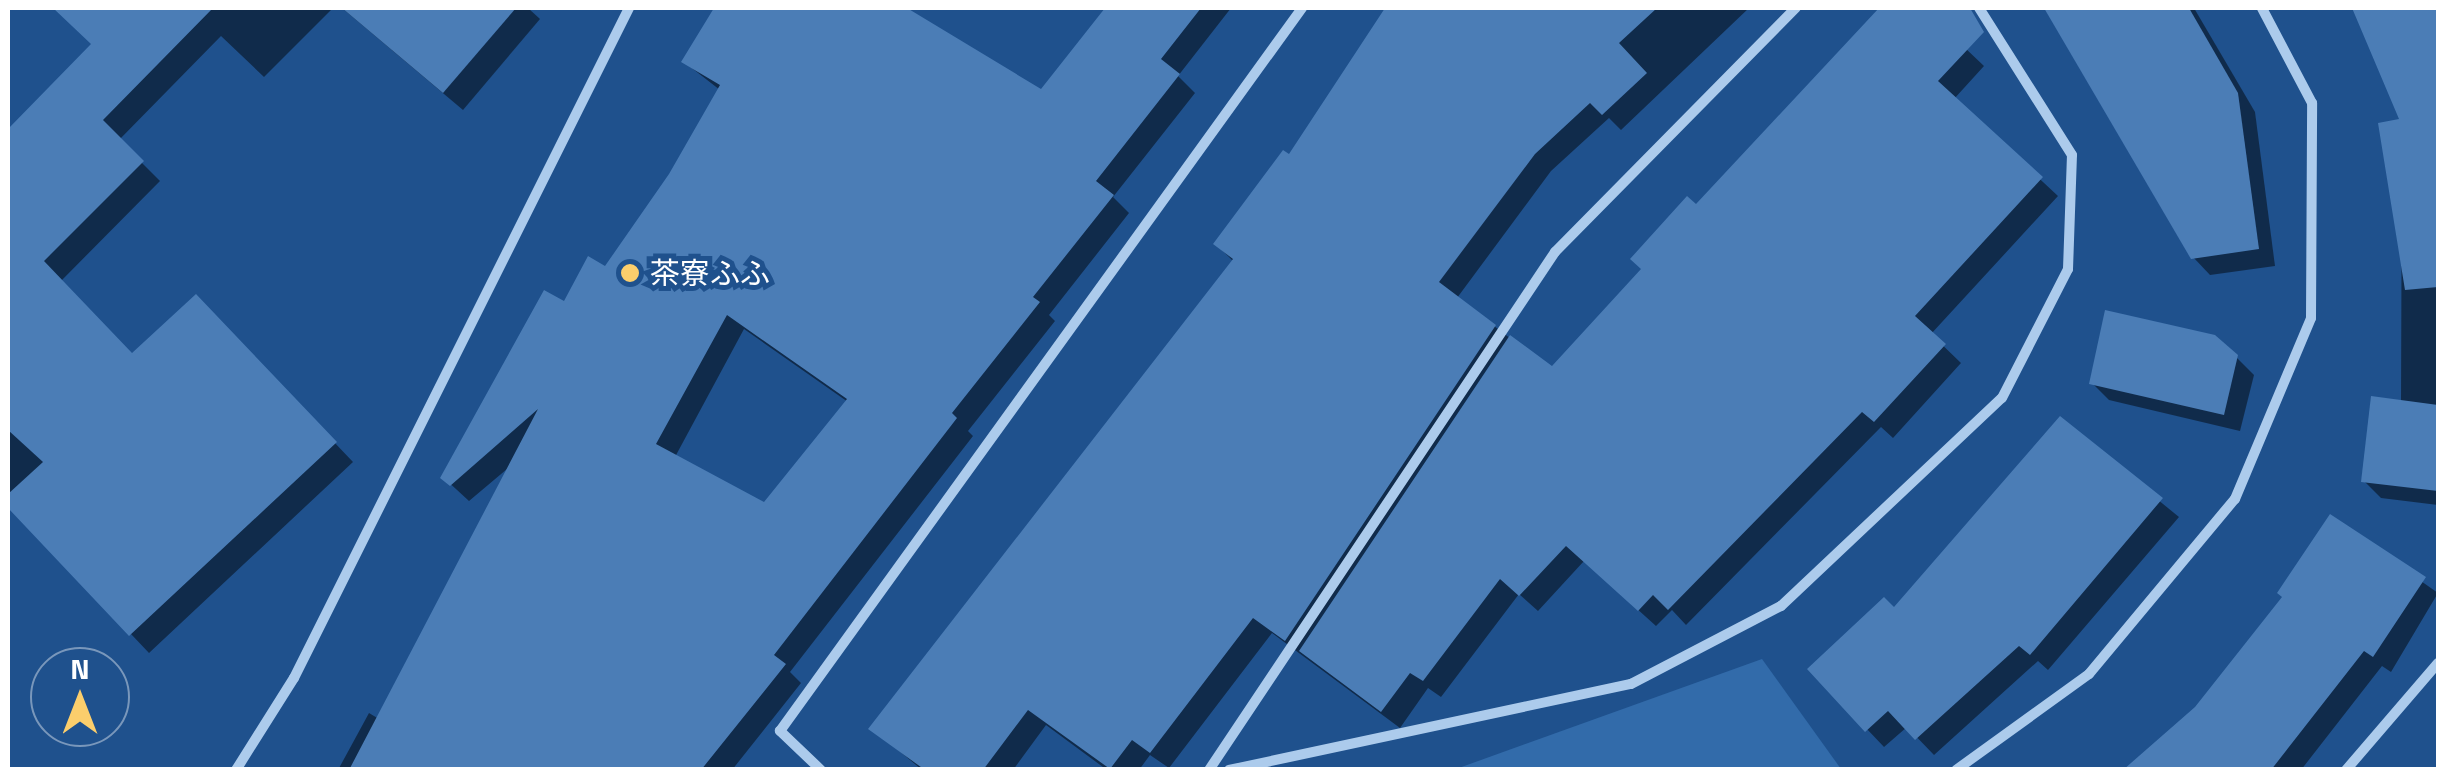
<!DOCTYPE html>
<meta charset="utf-8">
<style>
body{margin:0}
#map{position:relative;width:2446px;height:777px;overflow:hidden;background:#1f518d;font-family:"Titillium Web","Noto Sans JP",sans-serif}
div>[style]{position:absolute}
.green>*{inset:0;background:#326baa}
.shadow>*{inset:0;background:#0007}
.building>*{inset:0;background:#4b7db6}
.minor>*{height:10px;margin:-5px;padding:0 5px;transform-origin:5px;border-radius:5px;background:#accbec}
.dots>*{width:28px;height:28px;translate:-50% -50%;box-sizing:border-box;border:5px solid #1f518d;border-radius:50%}
span{translate:-50% -50%;white-space:nowrap;text-align:center;line-height:1.15;-webkit-text-stroke:10px #1f518d;paint-order:stroke}
.poi-label{font-size:30px;color:#fff}
.left{translate:0 -50%;text-align:left}
.frame{position:absolute;inset:0;border:10px solid #fff;pointer-events:none}
.north{position:absolute;left:30px;top:647px;width:100px;height:100px;box-sizing:border-box;background:#1f518d;border:2px solid #7997bb;border-radius:50%;rotate:0deg;font-size:28px;font-weight:700;line-height:40px;text-align:center;color:#fff}
.north::after{content:'';display:block;margin:auto;width:35px;height:45px;background:#fbce6c;clip-path:polygon(50% 0,100% 100%,50% 72%,0 100%)}
</style>
<div id="map">
<div class="green">
<div style="clip-path:polygon(1762px 659px,1841px 769px,1456px 769px)"></div>
</div>
<div class="shadow">
<div style="clip-path:polygon(56px 8px,333px 8px,264px 77px,221px 36px,119px 140px,160px 181px,61px 281px,132px 356px,214px 316px,353px 462px,149px 653px,8px 504px,8px 132px,94px 45px)"></div>
<div style="clip-path:polygon(342px 8px,528px 8px,540px 19px,463px 110px)"></div>
<div style="clip-path:polygon(evenodd,717px 8px,903px 8px,1042px 92px,1108px 8px,1231px 8px,1178px 76px,1195px 93px,1113px 197px,1129px 213px,1049px 315px,1055px 321px,968px 431px,973px 436px,790px 672px,801px 683px,732px 770px,338px 770px,369px 713px,379px 719px,513px 464px,469px 501px,444px 478px,565px 304px,606px 269px,672px 176px,720px 90px,684px 62px,717px 8px,744px 329px,848px 402px,765px 506px,675px 457px,744px 329px)"></div>
<div style="clip-path:polygon(1388px 8px,1749px 8px,1621px 130px,1609px 118px,1551px 171px,1457px 298px,1552px 370px,1882px 8px,1923px 8px,1984px 66px,1954px 99px,2058px 196px,1931px 334px,1961px 363px,1893px 438px,1881px 427px,1686px 625px,1672px 610px,1656px 626px,1584px 561px,1538px 611px,1519px 594px,1441px 697px,1428px 688px,1400px 728px,1272px 633px,1169px 768px,1150px 755px,1139px 770px,1107px 770px,1046px 725px,1013px 770px,922px 770px,872px 728px,1234px 262px,1216px 244px,1290px 158px)"></div>
<div style="clip-path:polygon(2047px 8px,2194px 8px,2255px 112px,2275px 266px,2210px 275px,2193px 257px)"></div>
<div style="clip-path:polygon(2355px 8px,2438px 8px,2438px 505px,2381px 498px,2364px 481px,2401px 403px,2402px 121px)"></div>
<div style="clip-path:polygon(2236px 357px,2254px 375px,2240px 431px,2109px 400px,2092px 383px)"></div>
<div style="clip-path:polygon(2060px 420px,2179px 517px,2048px 670px,2038px 661px,1934px 755px,1907px 727px,1884px 747px,1810px 669px,1894px 610px)"></div>
<div style="clip-path:polygon(2331px 518px,2438px 593px,2391px 672px,2382px 666px,2301px 770px,2127px 770px,2197px 709px,2285px 598px)"></div>
</div>
<div class="building">
<div style="clip-path:polygon(53px 8px,213px 8px,103px 120px,144px 161px,44px 261px,132px 353px,196px 294px,337px 442px,129px 636px,8px 508px,8px 494px,43px 462px,8px 430px,8px 129px,91px 44px)"></div>
<div style="clip-path:polygon(342px 8px,516px 8px,443px 93px)"></div>
<div style="clip-path:polygon(evenodd,714px 8px,907px 8px,1041px 89px,1105px 8px,1201px 8px,1161px 59px,1180px 74px,1096px 181px,1114px 195px,1033px 297px,1040px 302px,952px 413px,957px 418px,774px 655px,786px 664px,701px 770px,349px 770px,538px 409px,450px 486px,440px 478px,544px 290px,564px 301px,588px 256px,605px 266px,669px 174px,720px 85px,681px 62px,714px 8px,727px 315px,847px 399px,764px 502px,656px 444px,727px 315px)"></div>
<div style="clip-path:polygon(1385px 8px,1657px 8px,1619px 43px,1647px 73px,1602px 115px,1590px 103px,1535px 154px,1439px 282px,1496px 325px,1285px 641px,1253px 618px,1150px 753px,1132px 740px,1110px 769px,1028px 710px,983px 770px,925px 770px,868px 729px,1233px 259px,1213px 244px,1283px 150px,1289px 154px)"></div>
<div style="clip-path:polygon(1879px 8px,1970px 8px,1984px 32px,1938px 81px,2043px 177px,1915px 316px,1946px 344px,1874px 422px,1862px 412px,1668px 610px,1653px 595px,1638px 611px,1566px 546px,1519px 596px,1500px 579px,1423px 681px,1410px 673px,1381px 712px,1299px 651px,1510px 335px,1552px 366px,1641px 269px,1630px 259px,1687px 196px,1696px 204px)"></div>
<div style="clip-path:polygon(2044px 8px,2189px 8px,2238px 93px,2259px 249px,2191px 259px)"></div>
<div style="clip-path:polygon(2352px 8px,2438px 8px,2438px 287px,2405px 290px,2378px 123px,2399px 119px)"></div>
<div style="clip-path:polygon(2105px 310px,2215px 335px,2238px 355px,2224px 415px,2089px 384px)"></div>
<div style="clip-path:polygon(2371px 396px,2438px 405px,2438px 491px,2361px 482px)"></div>
<div style="clip-path:polygon(2060px 416px,2163px 498px,2030px 655px,2019px 646px,1915px 740px,1888px 711px,1865px 732px,1807px 669px,1884px 597px,1894px 607px)"></div>
<div style="clip-path:polygon(2330px 514px,2426px 577px,2373px 657px,2364px 651px,2271px 770px,2123px 770px,2195px 707px,2282px 597px,2277px 593px)"></div>
</div>
<div class="minor">
<div style="left:236px;top:770px;width:109px;rotate:-57.8deg"></div>
<div style="left:294px;top:678px;width:749px;rotate:-63.43deg"></div>
<div style="left:821px;top:770px;width:57px;rotate:-136.4deg"></div>
<div style="left:780px;top:731px;width:892px;rotate:-54.17deg"></div>
<div style="left:1209px;top:770px;width:623px;rotate:-56.26deg"></div>
<div style="left:1555px;top:252px;width:343px;rotate:-45.4deg"></div>
<div style="left:1229px;top:770px;width:411px;rotate:-12.1deg"></div>
<div style="left:1631px;top:684px;width:169px;rotate:-27.5deg"></div>
<div style="left:1781px;top:606px;width:303px;rotate:-43.3deg"></div>
<div style="left:2002px;top:398px;width:145px;rotate:-62.9deg"></div>
<div style="left:2068px;top:269px;width:114px;rotate:-88deg"></div>
<div style="left:2072px;top:155px;width:174px;rotate:-122.3deg"></div>
<div style="left:1956px;top:770px;width:164px;rotate:-35.8deg"></div>
<div style="left:2089px;top:674px;width:228px;rotate:-50.2deg"></div>
<div style="left:2235px;top:499px;width:196px;rotate:-67.2deg"></div>
<div style="left:2311px;top:318px;width:215px;rotate:-89.7deg"></div>
<div style="left:2312px;top:103px;width:107px;rotate:-117.8deg"></div>
<div style="left:2346px;top:770px;width:141px;rotate:-49.3deg"></div>
</div>
<div class="dots">
<div style="left:630px;top:273px;background:#fbce6c"></div>
</div>
<div class="poi-label">
<span class="left" style="left:650px;top:273px">茶寮ふふ</span>
</div>
<div class="frame"></div>
<div class="north">N</div>
</div>
